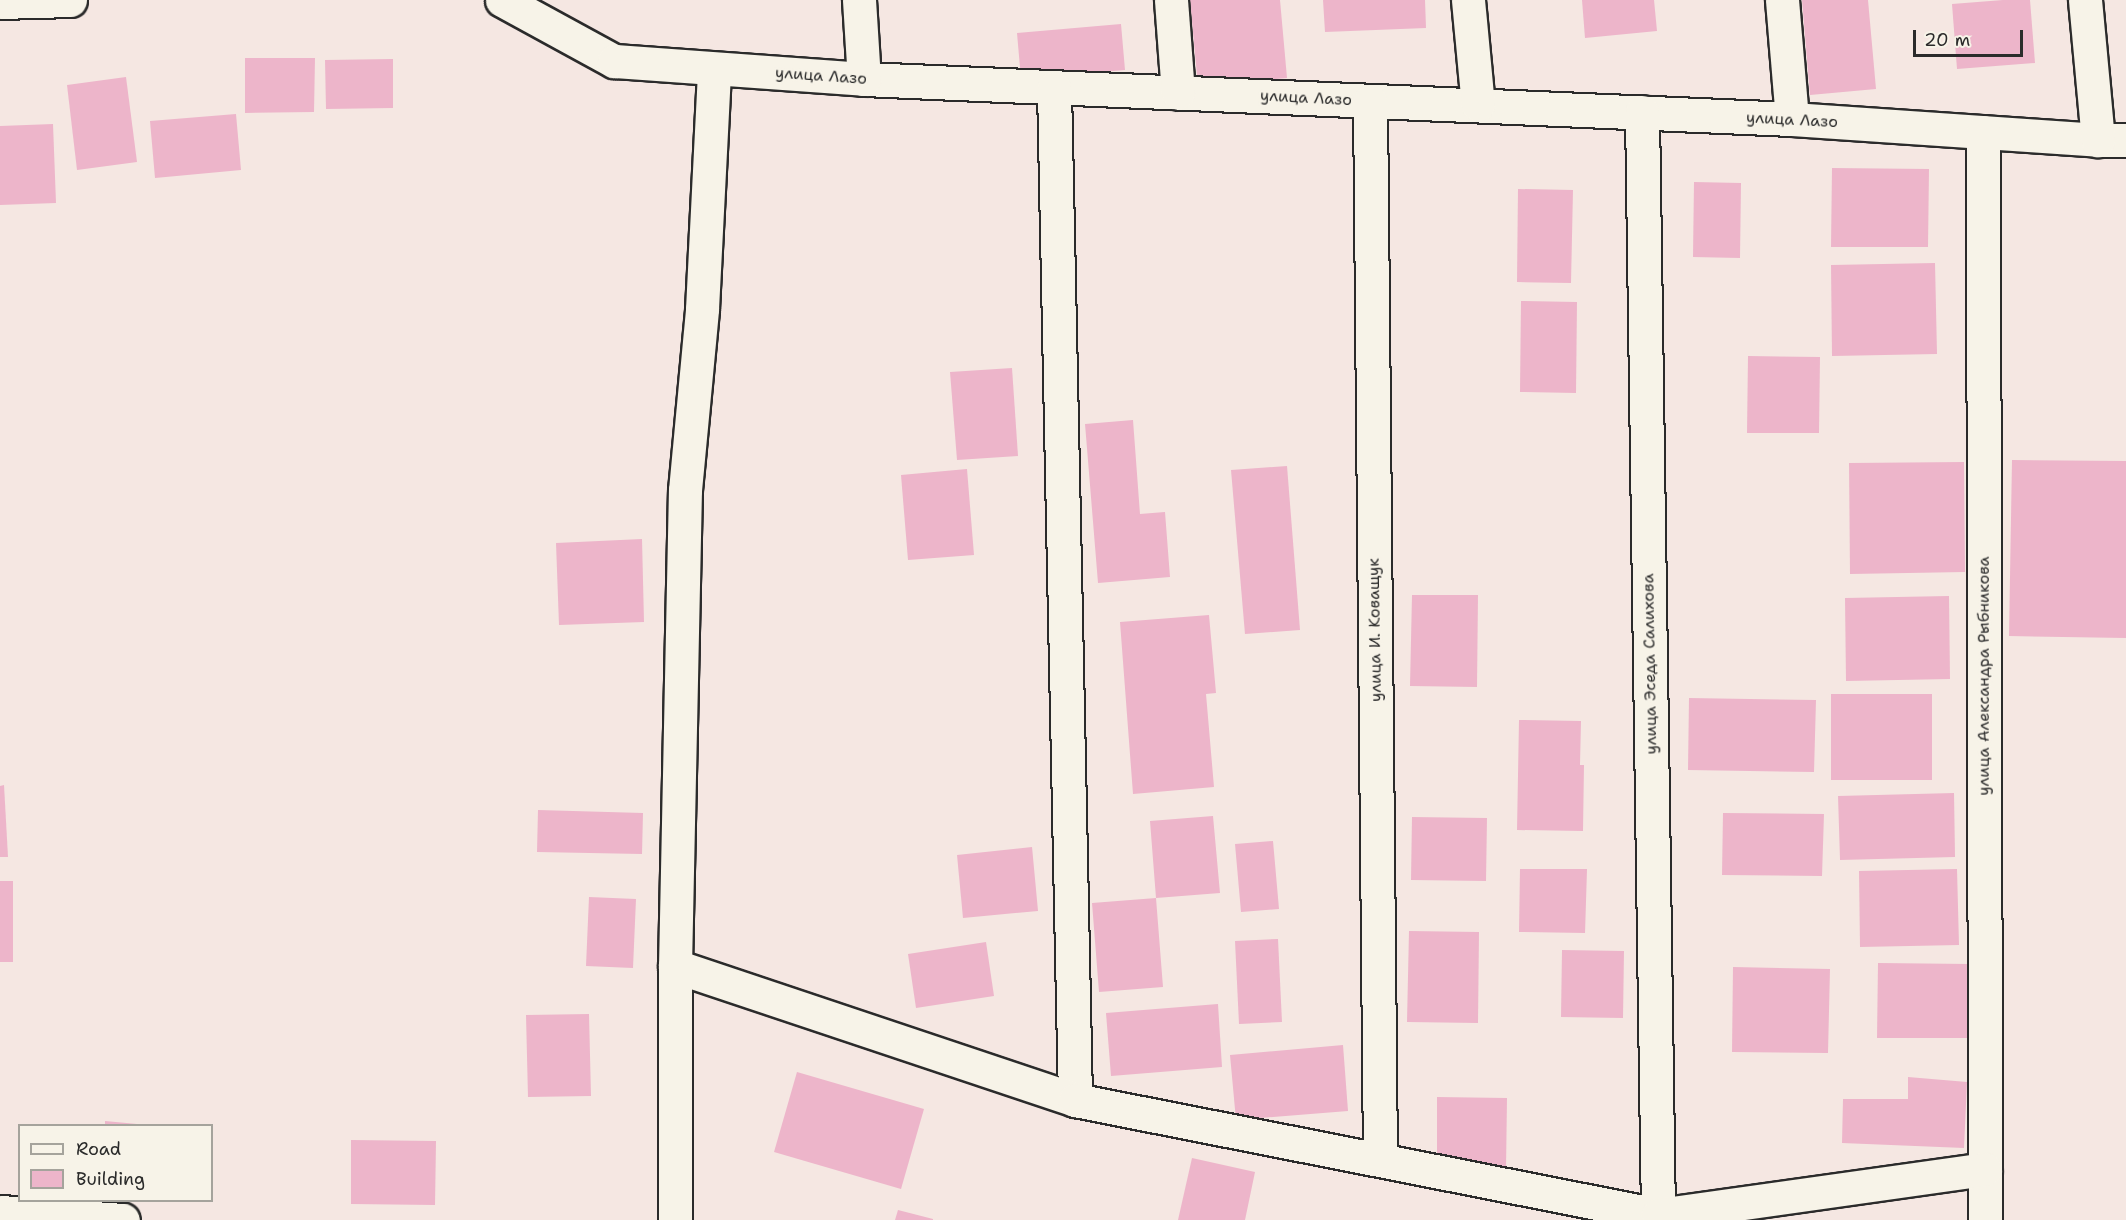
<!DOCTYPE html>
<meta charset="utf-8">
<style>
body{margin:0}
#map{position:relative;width:2126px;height:1220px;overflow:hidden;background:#f5e7e2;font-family:"Shantell Sans",sans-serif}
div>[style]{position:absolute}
.building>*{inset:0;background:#edb5ca}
.roads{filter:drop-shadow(2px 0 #2b2b2b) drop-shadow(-2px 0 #2b2b2b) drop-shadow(0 2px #2b2b2b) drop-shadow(0 -2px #2b2b2b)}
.street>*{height:33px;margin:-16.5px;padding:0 16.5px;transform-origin:16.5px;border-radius:16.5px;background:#f7f3e8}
span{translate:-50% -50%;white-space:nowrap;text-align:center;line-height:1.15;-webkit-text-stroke:4.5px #f7f3e8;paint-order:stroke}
.street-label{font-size:16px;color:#2b2b2b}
.legend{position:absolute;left:18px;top:1124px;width:195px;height:78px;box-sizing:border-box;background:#f7f3e8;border:2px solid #a5a39c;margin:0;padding:8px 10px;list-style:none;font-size:18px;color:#2b2b2b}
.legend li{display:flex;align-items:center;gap:12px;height:30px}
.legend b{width:30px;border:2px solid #a5a39c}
.scale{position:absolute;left:1913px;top:30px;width:110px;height:27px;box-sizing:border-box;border:3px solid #2b2b2b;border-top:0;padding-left:8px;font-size:18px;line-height:21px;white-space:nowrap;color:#2b2b2b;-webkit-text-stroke:4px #f7f3e8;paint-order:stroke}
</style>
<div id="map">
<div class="building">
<div style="clip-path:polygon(1190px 0,1280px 0,1287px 78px,1198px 86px)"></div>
<div style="clip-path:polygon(1323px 0,1425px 0,1426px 28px,1325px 32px)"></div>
<div style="clip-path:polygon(1582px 0,1654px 0,1657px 31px,1585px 38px)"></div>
<div style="clip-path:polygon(1802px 0,1868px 0,1876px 89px,1810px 95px)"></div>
<div style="clip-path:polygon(2003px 0,2030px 0,2035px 63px,1957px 69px,1952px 4px)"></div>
<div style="clip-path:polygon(1121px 24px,1125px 70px,1021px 79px,1017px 33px)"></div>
<div style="clip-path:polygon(245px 58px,315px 58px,314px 112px,245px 113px)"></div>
<div style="clip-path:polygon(393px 59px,393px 108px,326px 109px,325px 60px)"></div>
<div style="clip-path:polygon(126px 77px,137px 162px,77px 170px,67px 85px)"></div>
<div style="clip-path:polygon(236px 114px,241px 170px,155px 178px,150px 121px)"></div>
<div style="clip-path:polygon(53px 124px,56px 203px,0 205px,0 126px)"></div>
<div style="clip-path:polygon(1832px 168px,1929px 169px,1928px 247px,1831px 247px)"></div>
<div style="clip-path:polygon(1694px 182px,1741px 183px,1740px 258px,1693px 257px)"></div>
<div style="clip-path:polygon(1518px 189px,1573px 190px,1571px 283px,1517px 282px)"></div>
<div style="clip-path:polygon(1935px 263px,1937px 354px,1832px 356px,1831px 265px)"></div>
<div style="clip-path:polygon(1521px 301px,1577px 302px,1576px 393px,1520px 392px)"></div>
<div style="clip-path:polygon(1748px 356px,1820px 357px,1819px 433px,1747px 433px)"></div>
<div style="clip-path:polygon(1012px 368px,1018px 456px,957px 460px,950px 372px)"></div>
<div style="clip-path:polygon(1133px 420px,1140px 514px,1165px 512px,1170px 577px,1098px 583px,1085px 424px)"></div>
<div style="clip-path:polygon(2012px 460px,2126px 461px,2126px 638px,2009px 636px)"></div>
<div style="clip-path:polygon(1964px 462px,1965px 572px,1850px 574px,1849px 463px)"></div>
<div style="clip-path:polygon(1287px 466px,1300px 630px,1245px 634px,1231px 470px)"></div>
<div style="clip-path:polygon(967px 469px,974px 555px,908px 560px,901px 475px)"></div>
<div style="clip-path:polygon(642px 539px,644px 622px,559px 625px,556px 543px)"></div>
<div style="clip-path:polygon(1412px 595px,1478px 595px,1477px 687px,1410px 686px)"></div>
<div style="clip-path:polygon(1949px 596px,1950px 679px,1846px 681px,1845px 598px)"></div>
<div style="clip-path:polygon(1209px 615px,1216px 693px,1206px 694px,1214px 787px,1133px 794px,1120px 622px)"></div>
<div style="clip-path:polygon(1831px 694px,1932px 694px,1932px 780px,1831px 780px)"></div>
<div style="clip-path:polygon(1689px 698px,1816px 700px,1814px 772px,1688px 770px)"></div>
<div style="clip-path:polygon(1519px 720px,1581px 721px,1580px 765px,1584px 765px,1583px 831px,1517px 830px)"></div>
<div style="clip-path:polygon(4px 785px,8px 857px,0 857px,0 786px)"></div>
<div style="clip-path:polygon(1954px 793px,1955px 857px,1840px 860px,1838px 796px)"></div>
<div style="clip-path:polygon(538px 810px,643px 813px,642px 854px,537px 852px)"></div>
<div style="clip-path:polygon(1723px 813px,1824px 814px,1822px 876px,1722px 875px)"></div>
<div style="clip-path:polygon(1213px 816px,1220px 893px,1156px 898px,1163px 987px,1099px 992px,1092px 903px,1156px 898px,1150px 821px)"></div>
<div style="clip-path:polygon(1412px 817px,1487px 818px,1486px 881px,1411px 880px)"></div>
<div style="clip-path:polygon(1273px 841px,1279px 909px,1241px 912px,1235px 844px)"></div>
<div style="clip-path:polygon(1032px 847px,1038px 911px,963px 918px,957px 855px)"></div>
<div style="clip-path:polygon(1520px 869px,1587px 869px,1585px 933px,1519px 932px)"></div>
<div style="clip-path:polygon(1957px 869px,1959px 945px,1860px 947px,1859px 871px)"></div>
<div style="clip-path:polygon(0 881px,13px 881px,13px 962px,0 962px)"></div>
<div style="clip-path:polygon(589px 897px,636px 899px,633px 968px,586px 966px)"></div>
<div style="clip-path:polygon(1409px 931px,1479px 932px,1478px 1023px,1407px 1022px)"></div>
<div style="clip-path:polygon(1278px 939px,1282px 1022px,1239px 1024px,1235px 941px)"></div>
<div style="clip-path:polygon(986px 942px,994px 996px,916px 1008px,908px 954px)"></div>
<div style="clip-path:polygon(1562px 950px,1624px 951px,1623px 1018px,1561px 1017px)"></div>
<div style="clip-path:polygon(1878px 963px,1970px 964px,1970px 1038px,1877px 1038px)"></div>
<div style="clip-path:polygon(1733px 967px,1830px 969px,1828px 1053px,1732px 1052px)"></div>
<div style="clip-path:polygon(1218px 1004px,1222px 1067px,1111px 1076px,1106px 1013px)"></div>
<div style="clip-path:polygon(589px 1014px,591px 1096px,528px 1097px,526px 1015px)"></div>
<div style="clip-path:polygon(1343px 1045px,1348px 1111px,1236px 1120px,1230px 1055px)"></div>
<div style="clip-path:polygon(797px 1072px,924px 1109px,901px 1189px,774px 1152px)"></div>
<div style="clip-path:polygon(1908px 1077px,1967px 1082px,1964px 1148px,1842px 1143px,1843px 1099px,1908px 1099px)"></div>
<div style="clip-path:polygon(1437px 1097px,1507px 1098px,1506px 1169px,1437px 1168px)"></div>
<div style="clip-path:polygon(105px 1121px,137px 1124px,137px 1126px,105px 1126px)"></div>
<div style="clip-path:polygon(351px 1140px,436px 1141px,435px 1205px,351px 1204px)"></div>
<div style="clip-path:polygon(1192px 1158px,1255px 1172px,1245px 1220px,1178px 1220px)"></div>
<div style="clip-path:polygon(898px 1210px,933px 1219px,933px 1220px,895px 1220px)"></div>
</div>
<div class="roads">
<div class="street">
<div style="left:502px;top:0;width:128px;rotate:28.6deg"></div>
<div style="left:614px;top:61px;width:251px;rotate:4.1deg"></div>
<div style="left:864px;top:79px;width:929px;rotate:2.47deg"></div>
<div style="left:1792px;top:119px;width:307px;rotate:3.9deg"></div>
<div style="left:2098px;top:140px;width:28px"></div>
<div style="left:859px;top:0;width:79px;rotate:86.4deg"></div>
<div style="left:1171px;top:0;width:93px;rotate:85.7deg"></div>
<div style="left:1468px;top:0;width:105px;rotate:84.6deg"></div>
<div style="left:1782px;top:0;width:119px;rotate:85.2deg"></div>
<div style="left:2085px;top:0;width:141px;rotate:84.7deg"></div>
<div style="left:0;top:2px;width:70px;rotate:-1.6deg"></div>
<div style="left:1054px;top:88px;width:1012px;rotate:88.81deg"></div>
<div style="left:1370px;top:101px;width:1058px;rotate:89.46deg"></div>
<div style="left:1642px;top:112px;width:1103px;rotate:89.17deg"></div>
<div style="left:1983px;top:132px;width:1088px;rotate:89.89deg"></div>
<div style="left:675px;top:966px;width:422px;rotate:18.5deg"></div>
<div style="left:1075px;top:1100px;width:594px;rotate:11.16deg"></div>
<div style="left:1658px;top:1215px;width:330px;rotate:-8deg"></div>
<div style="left:0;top:1212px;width:123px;rotate:3.7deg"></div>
<div style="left:675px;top:1220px;width:254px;rotate:-90deg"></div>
<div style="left:675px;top:966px;width:476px;rotate:-88.8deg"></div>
<div style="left:685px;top:490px;width:182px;rotate:-84.6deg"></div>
<div style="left:702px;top:309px;width:240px;rotate:-87.1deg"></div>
</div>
</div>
<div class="street-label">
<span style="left:821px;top:76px;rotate:4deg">улица Лазо</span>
<span style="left:1306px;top:98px;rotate:3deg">улица Лазо</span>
<span style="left:1792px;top:120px;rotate:3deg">улица Лазо</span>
<span style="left:1375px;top:630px;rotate:-91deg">улица И. Коващук</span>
<span style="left:1650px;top:664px;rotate:-91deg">улица Эседа Салихова</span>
<span style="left:1984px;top:676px;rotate:-90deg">улица Александра Рыбникова</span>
</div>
<ul class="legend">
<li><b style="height:8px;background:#f7f3e8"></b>Road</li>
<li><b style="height:16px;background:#edb5ca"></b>Building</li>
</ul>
<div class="scale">20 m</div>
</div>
